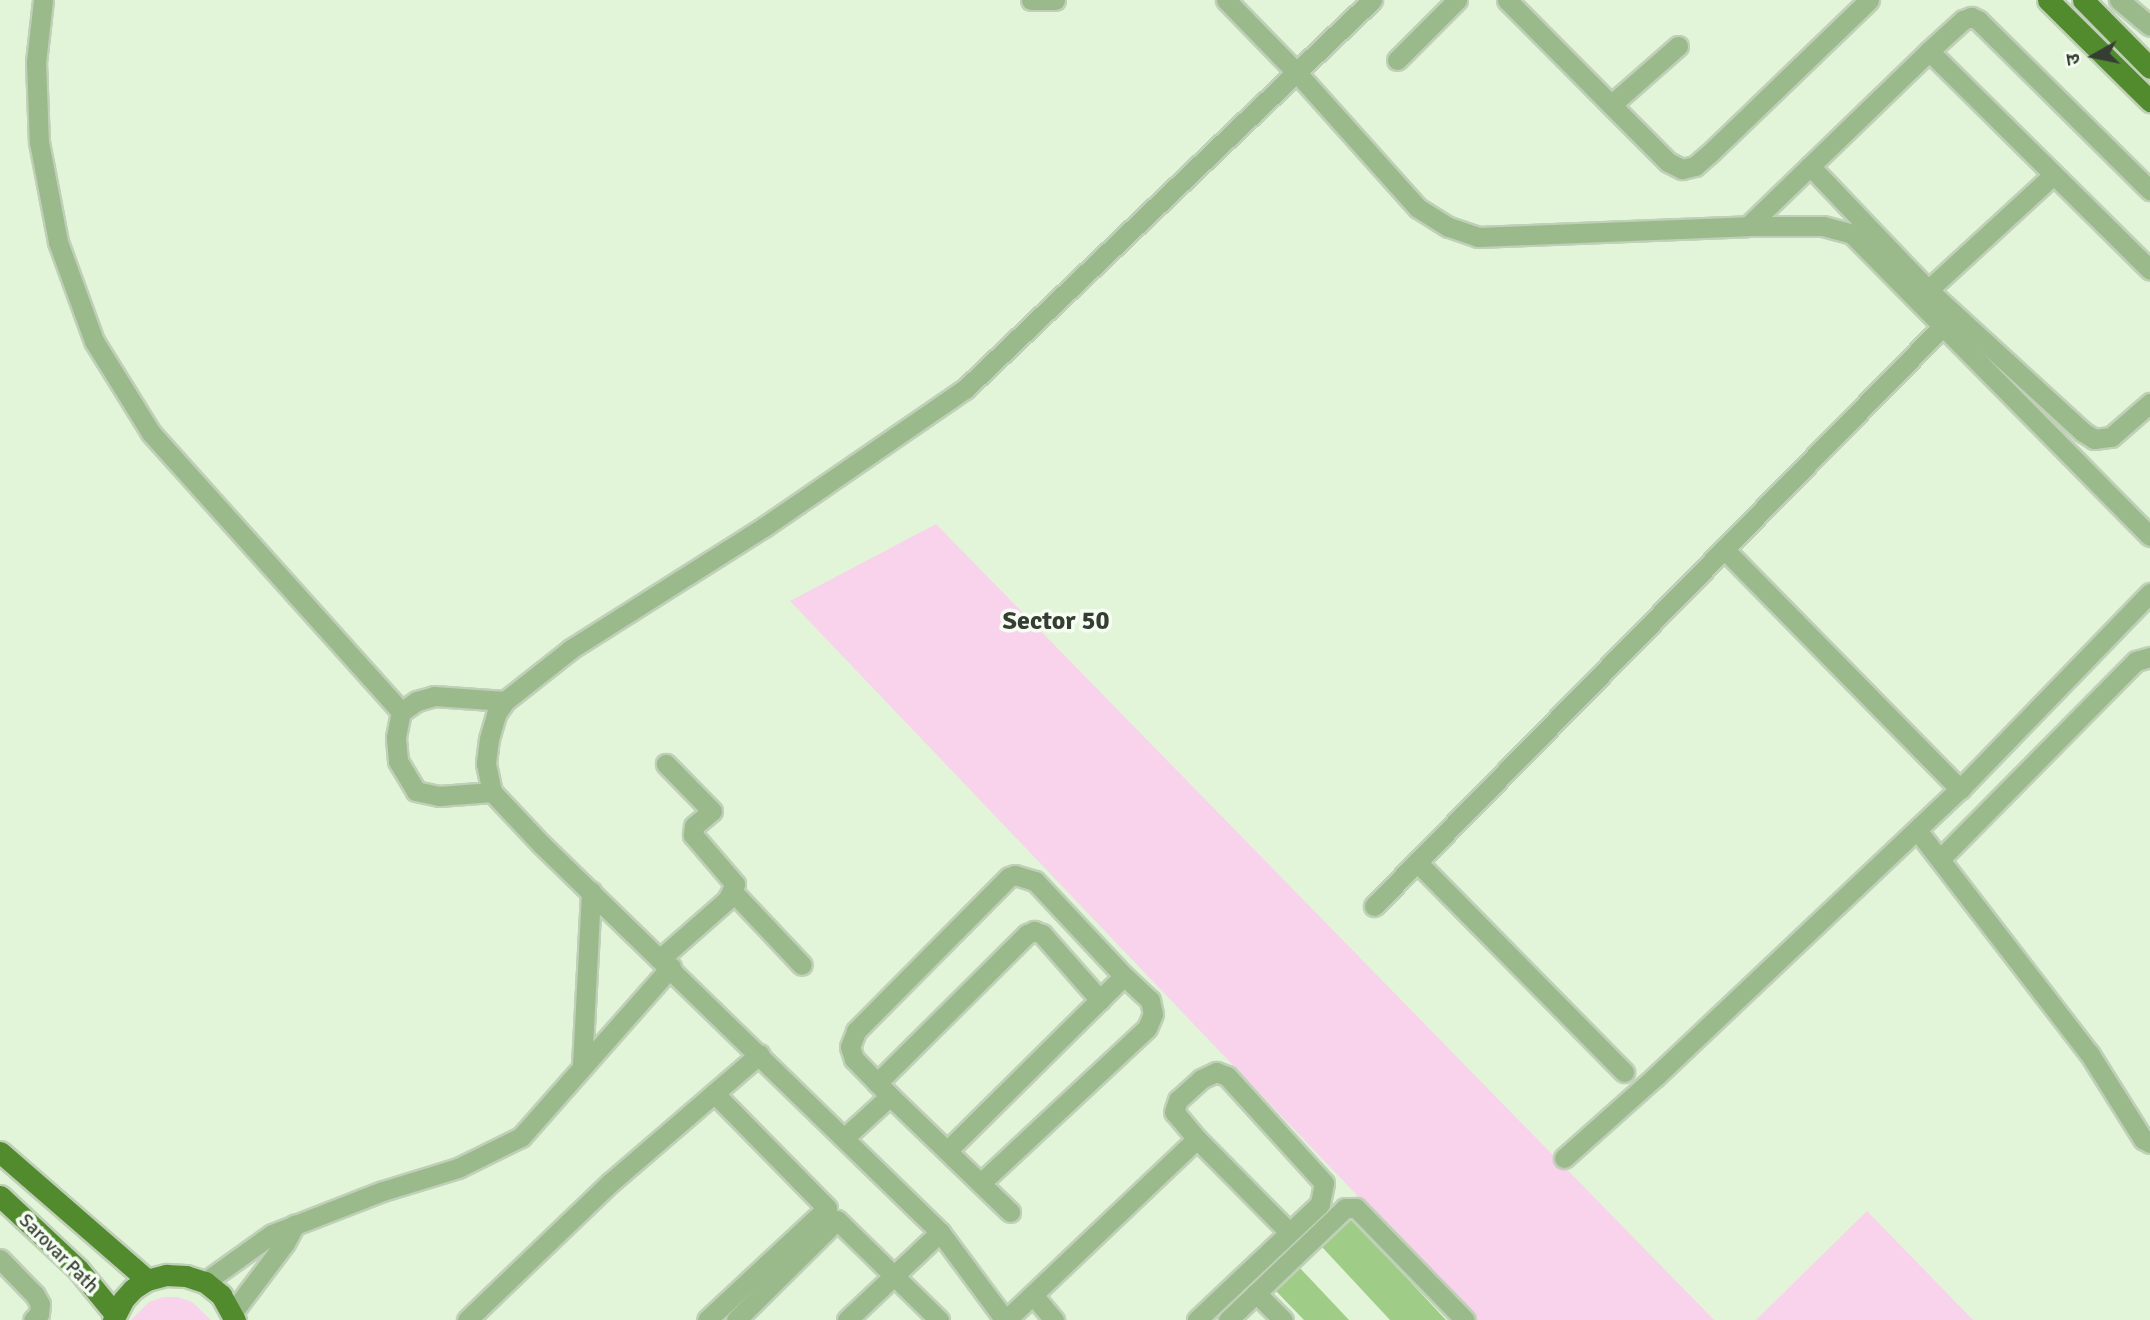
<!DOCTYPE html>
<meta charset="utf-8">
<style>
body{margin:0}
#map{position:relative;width:2150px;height:1320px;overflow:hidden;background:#e2f5d9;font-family:Signika,"Noto Sans Devanagari",sans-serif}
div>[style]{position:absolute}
.green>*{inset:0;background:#f9d2ec}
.building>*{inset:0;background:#9fcd88}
.roads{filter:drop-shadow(2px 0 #c0d0b8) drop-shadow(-2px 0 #c0d0b8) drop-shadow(0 2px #c0d0b8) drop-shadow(0 -2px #c0d0b8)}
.minor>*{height:19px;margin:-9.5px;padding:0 9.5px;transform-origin:9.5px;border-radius:9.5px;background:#9aba8b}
.major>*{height:21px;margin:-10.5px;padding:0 10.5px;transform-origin:10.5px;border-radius:10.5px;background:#518b2e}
span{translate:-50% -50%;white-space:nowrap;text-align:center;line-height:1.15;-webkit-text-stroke:7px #f6fef3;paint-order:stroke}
.street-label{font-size:19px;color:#363d32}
.district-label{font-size:26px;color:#363d32;font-weight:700}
.north{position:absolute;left:2059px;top:21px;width:70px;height:70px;-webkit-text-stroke:5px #f6fef3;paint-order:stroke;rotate:261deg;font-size:19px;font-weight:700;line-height:28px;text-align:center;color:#363d32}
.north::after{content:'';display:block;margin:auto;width:24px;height:32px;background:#363d32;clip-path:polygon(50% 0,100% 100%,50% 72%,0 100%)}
</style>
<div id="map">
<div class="green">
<div style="clip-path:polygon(936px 524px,1714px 1320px,1476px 1320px,790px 601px)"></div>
<div style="clip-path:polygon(1867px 1211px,1973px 1320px,1756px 1320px)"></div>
<div style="clip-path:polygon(163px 1297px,178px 1297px,192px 1302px,211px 1320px,131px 1320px,149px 1302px)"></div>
</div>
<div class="building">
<div style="clip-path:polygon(1351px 1220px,1404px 1275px,1446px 1320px,1390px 1320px,1322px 1247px)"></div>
<div style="clip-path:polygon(1300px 1268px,1349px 1320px,1304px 1320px,1276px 1291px)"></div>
</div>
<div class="roads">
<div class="minor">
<div style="left:43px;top:0;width:62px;rotate:96.4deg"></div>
<div style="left:36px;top:62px;width:80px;rotate:87.9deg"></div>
<div style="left:39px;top:142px;width:102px;rotate:79.2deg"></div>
<div style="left:58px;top:242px;width:105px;rotate:70deg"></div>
<div style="left:94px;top:341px;width:108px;rotate:58.2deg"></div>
<div style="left:151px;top:433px;width:375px;rotate:48.1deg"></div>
<div style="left:1031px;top:0;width:24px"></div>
<div style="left:1226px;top:0;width:103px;rotate:45.8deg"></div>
<div style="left:1298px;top:74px;width:180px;rotate:48.2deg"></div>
<div style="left:1418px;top:208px;width:36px;rotate:32deg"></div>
<div style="left:1449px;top:227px;width:31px;rotate:19deg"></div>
<div style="left:1478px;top:237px;width:270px;rotate:-2.3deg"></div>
<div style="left:1748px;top:226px;width:75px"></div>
<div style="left:1823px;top:226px;width:30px;rotate:15deg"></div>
<div style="left:1852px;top:234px;width:424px;rotate:45.4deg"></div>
<div style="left:1507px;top:0;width:228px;rotate:45.2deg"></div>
<div style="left:1668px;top:162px;width:16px;rotate:27deg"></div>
<div style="left:1682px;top:169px;width:13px;rotate:-13deg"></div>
<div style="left:1695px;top:166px;width:18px;rotate:-41deg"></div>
<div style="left:1709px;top:154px;width:222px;rotate:-43.9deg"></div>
<div style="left:2119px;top:0;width:40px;rotate:40deg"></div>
<div style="left:1929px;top:51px;width:46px;rotate:-42.4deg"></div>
<div style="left:1963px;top:20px;width:9px;rotate:-21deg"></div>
<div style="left:1971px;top:17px;width:8px;rotate:23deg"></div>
<div style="left:1978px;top:20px;width:242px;rotate:44.7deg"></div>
<div style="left:1397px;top:60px;width:85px;rotate:-45deg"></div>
<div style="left:1612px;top:104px;width:88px;rotate:-41.3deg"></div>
<div style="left:1810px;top:166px;width:171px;rotate:46.4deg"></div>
<div style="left:1928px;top:290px;width:210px;rotate:42.5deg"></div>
<div style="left:2083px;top:432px;width:13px;rotate:32deg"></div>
<div style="left:2094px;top:439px;width:17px;rotate:-7deg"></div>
<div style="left:2111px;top:437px;width:52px;rotate:-41.1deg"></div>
<div style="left:1748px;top:226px;width:252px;rotate:-44deg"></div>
<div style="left:1929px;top:51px;width:311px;rotate:44.7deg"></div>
<div style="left:1928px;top:290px;width:170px;rotate:-42.6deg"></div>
<div style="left:1724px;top:549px;width:337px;rotate:45.5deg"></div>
<div style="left:492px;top:792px;width:53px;rotate:175.7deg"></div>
<div style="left:439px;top:796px;width:24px;rotate:-168deg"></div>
<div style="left:416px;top:791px;width:35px;rotate:-121deg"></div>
<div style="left:398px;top:761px;width:24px;rotate:-95deg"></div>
<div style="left:396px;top:737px;width:25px;rotate:-79deg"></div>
<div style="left:401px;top:712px;width:19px;rotate:-35deg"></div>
<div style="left:417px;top:701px;width:18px;rotate:-16deg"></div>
<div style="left:434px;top:696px;width:71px;rotate:4deg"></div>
<div style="left:1917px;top:830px;width:282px;rotate:52.4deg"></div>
<div style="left:2089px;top:1053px;width:102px;rotate:57.9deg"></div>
<div style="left:2143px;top:1139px;width:8px;rotate:30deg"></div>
<div style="left:1940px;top:859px;width:279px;rotate:-45.3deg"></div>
<div style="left:2136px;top:661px;width:15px;rotate:-16deg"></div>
<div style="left:1417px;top:862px;width:295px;rotate:45.4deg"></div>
<div style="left:733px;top:892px;width:100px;rotate:46.6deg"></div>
<div style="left:1374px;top:906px;width:813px;rotate:-45.55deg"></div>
<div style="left:661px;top:958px;width:88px;rotate:-41.3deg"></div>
<div style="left:727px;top:900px;width:18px;rotate:-63deg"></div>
<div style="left:735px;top:884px;width:65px;rotate:-130.6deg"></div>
<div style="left:693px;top:835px;width:9px;rotate:-84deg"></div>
<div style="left:694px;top:826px;width:23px;rotate:-40deg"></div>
<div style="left:712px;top:811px;width:66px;rotate:-134.4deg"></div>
<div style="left:582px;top:1065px;width:174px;rotate:-87deg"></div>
<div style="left:877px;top:1083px;width:211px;rotate:-44.8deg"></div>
<div style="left:1027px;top:934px;width:8px;rotate:-23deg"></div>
<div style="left:1034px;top:931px;width:9px;rotate:21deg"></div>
<div style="left:1042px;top:934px;width:88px;rotate:48.7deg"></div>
<div style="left:890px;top:1096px;width:52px;rotate:-134.2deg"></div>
<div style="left:854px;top:1059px;width:13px;rotate:-108deg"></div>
<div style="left:850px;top:1047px;width:17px;rotate:-69deg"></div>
<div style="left:856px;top:1031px;width:217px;rotate:-45.2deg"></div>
<div style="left:1009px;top:877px;width:6px;rotate:-18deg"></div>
<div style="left:1015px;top:875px;width:21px;rotate:17deg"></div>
<div style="left:1035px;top:881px;width:130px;rotate:46.9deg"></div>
<div style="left:844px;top:1138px;width:62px;rotate:-42.4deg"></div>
<div style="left:890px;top:1096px;width:167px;rotate:44deg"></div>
<div style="left:1197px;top:1139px;width:131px;rotate:45.3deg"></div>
<div style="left:948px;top:1150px;width:247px;rotate:-44.7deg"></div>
<div style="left:1124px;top:976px;width:35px;rotate:43deg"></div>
<div style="left:1150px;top:1000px;width:14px;rotate:78deg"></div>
<div style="left:1153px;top:1014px;width:15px;rotate:113deg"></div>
<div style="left:1147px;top:1028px;width:226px;rotate:137deg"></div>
<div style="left:1564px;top:1158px;width:122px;rotate:-41.7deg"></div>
<div style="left:1655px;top:1077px;width:419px;rotate:-43.4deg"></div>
<div style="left:1960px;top:789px;width:273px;rotate:-45.9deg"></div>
<div style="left:0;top:1259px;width:50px;rotate:45.8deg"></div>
<div style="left:35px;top:1295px;width:10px;rotate:61deg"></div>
<div style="left:40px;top:1304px;width:10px;rotate:96deg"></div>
<div style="left:39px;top:1314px;width:8px;rotate:135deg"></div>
<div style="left:205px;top:1282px;width:82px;rotate:-35.6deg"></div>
<div style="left:272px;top:1234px;width:119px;rotate:-21.2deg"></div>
<div style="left:383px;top:1191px;width:78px;rotate:-17deg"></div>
<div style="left:458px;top:1168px;width:70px;rotate:-26.2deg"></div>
<div style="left:521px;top:1137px;width:227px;rotate:-48.6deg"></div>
<div style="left:1256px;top:1293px;width:38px;rotate:45deg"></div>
<div style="left:1033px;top:1295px;width:33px;rotate:50deg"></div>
<div style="left:233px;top:1312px;width:86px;rotate:-53deg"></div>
<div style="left:285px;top:1243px;width:21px;rotate:-62deg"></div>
<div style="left:467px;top:1320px;width:199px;rotate:-43.8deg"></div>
<div style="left:611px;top:1182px;width:196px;rotate:-40.7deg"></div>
<div style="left:707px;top:1320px;width:164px;rotate:-43deg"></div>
<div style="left:827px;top:1208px;width:161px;rotate:-134.5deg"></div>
<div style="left:736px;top:1320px;width:142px;rotate:-44.7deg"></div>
<div style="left:837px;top:1220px;width:143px;rotate:44.4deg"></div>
<div style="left:847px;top:1320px;width:128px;rotate:-43.4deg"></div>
<div style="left:1005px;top:1320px;width:109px;rotate:-126.5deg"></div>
<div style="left:940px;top:1232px;width:557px;rotate:-135.8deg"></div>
<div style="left:541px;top:844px;width:71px;rotate:-133.3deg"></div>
<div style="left:492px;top:792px;width:30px;rotate:-102deg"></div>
<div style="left:486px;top:763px;width:24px;rotate:-83deg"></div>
<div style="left:489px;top:739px;width:26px;rotate:-74deg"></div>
<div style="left:496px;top:714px;width:16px;rotate:-55deg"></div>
<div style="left:505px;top:701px;width:84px;rotate:-38.2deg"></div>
<div style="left:571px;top:649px;width:228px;rotate:-32.3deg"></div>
<div style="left:764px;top:527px;width:244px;rotate:-34.5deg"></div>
<div style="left:965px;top:389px;width:563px;rotate:-43.7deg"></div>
<div style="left:1006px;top:1320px;width:263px;rotate:-43.5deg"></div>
<div style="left:1197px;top:1139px;width:35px;rotate:-130deg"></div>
<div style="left:1174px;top:1112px;width:13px;rotate:-72deg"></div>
<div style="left:1178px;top:1100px;width:31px;rotate:-42deg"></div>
<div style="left:1201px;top:1079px;width:17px;rotate:-25deg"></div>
<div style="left:1216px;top:1072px;width:12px;rotate:20deg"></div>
<div style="left:1227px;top:1076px;width:144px;rotate:47.8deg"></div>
<div style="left:1324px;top:1183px;width:21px;rotate:101deg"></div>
<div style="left:1320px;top:1204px;width:169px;rotate:136.7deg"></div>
<div style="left:1228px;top:1320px;width:162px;rotate:-43.7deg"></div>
<div style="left:1345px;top:1208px;width:11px"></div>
<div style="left:1356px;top:1208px;width:156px;rotate:45.8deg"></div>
</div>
<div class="major">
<div style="left:2048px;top:0;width:144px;rotate:44.7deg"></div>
<div style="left:2083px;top:0;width:95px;rotate:45.4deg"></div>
<div style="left:0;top:1152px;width:195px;rotate:41deg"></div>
<div style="left:0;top:1196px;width:107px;rotate:43.1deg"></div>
<div style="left:78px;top:1269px;width:58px;rotate:50.6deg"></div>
<div style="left:113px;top:1320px;width:22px;rotate:-63deg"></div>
<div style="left:123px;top:1300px;width:15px;rotate:-48deg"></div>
<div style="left:133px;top:1289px;width:17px;rotate:-33deg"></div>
<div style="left:147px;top:1280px;width:20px;rotate:-15deg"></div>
<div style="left:166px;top:1275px;width:20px;rotate:3deg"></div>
<div style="left:186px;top:1276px;width:20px;rotate:18deg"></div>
<div style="left:205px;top:1282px;width:21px;rotate:39deg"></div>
<div style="left:221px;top:1295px;width:29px;rotate:61deg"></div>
</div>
</div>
<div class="street-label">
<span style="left:58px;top:1254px;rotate:45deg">Sarovar Path</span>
</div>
<div class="district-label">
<span style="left:1056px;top:622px">Sector 50</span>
</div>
<div class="north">उ</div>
</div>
